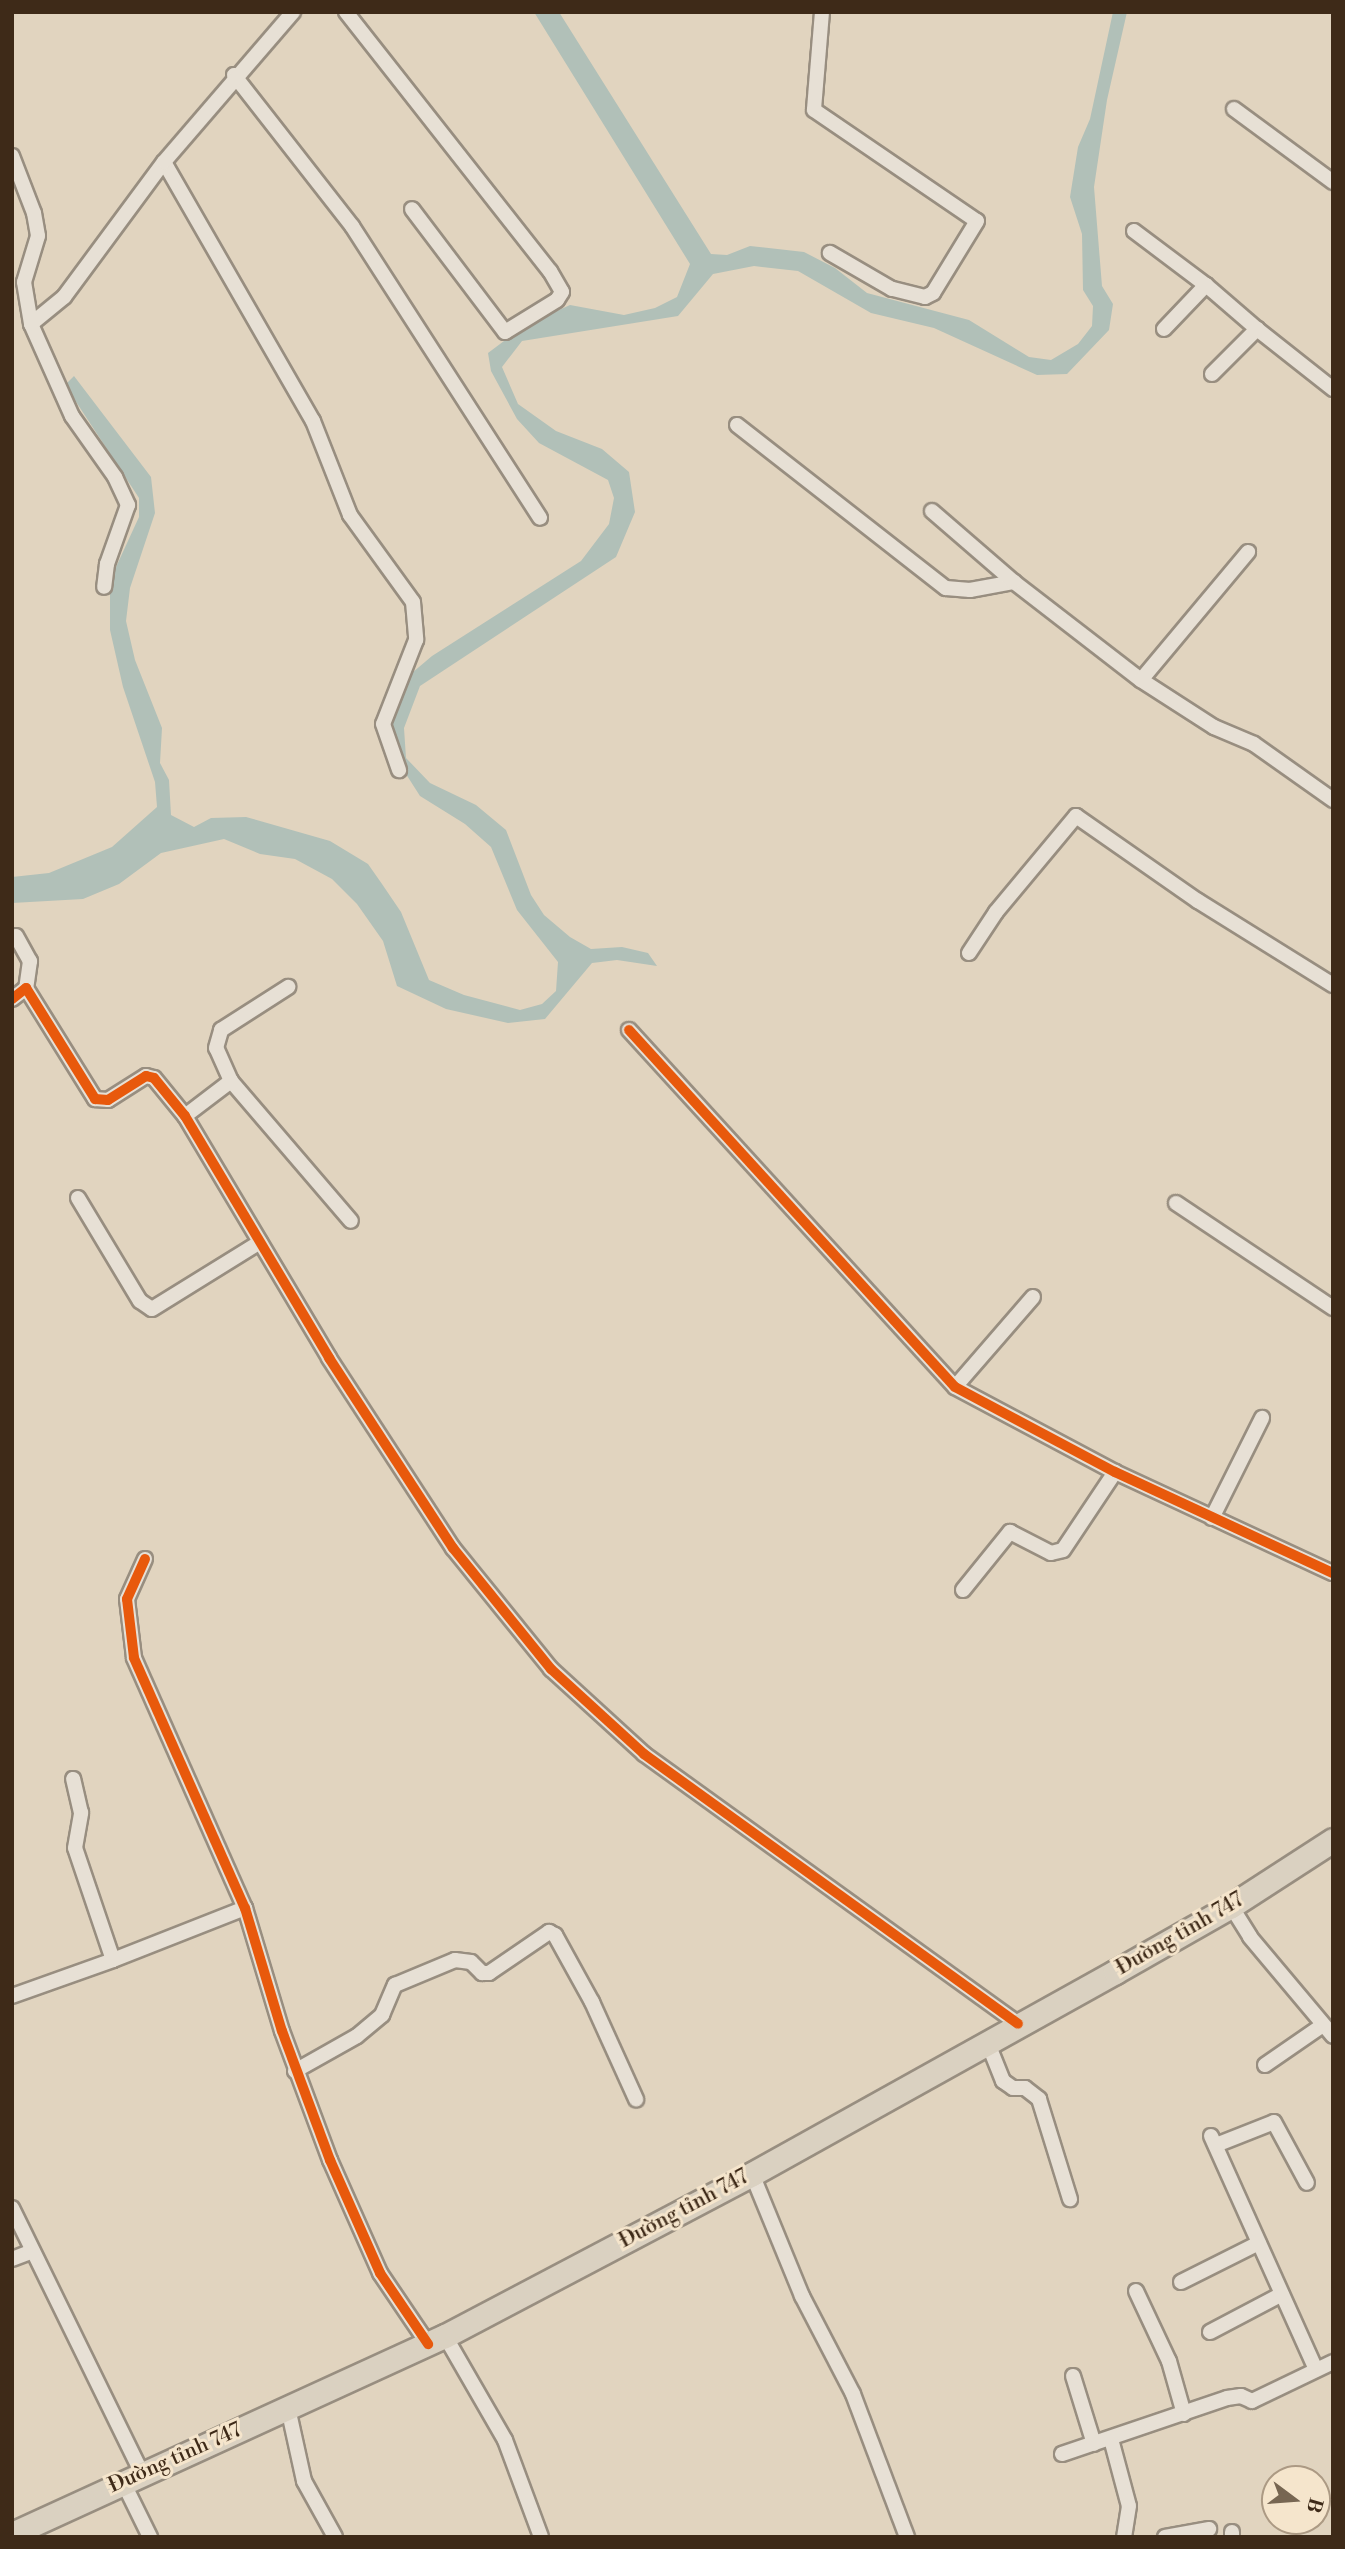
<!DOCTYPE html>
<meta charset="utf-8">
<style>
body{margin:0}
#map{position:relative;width:1345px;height:2549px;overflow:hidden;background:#e1d4bf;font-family:"Libre Bodoni",serif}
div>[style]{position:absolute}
.water>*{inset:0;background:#b1c0b8}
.roads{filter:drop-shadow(2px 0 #988e80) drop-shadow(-2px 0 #988e80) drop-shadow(0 2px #988e80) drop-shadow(0 -2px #988e80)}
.street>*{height:14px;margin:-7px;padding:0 7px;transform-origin:7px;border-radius:7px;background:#e7e0d5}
.primary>*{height:23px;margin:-11.5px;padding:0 11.5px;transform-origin:11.5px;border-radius:11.5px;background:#dad1c1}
.cycleway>*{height:10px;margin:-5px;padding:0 5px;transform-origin:5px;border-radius:5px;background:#e8590c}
span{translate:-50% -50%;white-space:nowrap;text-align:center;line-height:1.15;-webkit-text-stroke:6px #f5e5cc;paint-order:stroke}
.street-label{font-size:21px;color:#3e2a18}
.frame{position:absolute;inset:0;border:14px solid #3e2a18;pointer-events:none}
.north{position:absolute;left:1261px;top:2465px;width:70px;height:70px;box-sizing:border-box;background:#f5e5cc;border:2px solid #ac9a84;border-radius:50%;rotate:106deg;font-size:19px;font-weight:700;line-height:28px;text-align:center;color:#3e2a18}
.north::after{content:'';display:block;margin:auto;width:24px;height:32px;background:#776652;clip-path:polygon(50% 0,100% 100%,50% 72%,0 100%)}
</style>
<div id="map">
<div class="water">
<div style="clip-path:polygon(534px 12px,559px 12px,711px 254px,727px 255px,750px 246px,804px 252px,835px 268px,867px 293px,969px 320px,1029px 357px,1051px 360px,1078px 344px,1092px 326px,1093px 306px,1083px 290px,1082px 234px,1070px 197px,1078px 147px,1090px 119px,1113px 12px,1127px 12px,1107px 100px,1094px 187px,1102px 286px,1113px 304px,1109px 330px,1067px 374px,1037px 375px,934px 328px,871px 313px,798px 271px,754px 266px,713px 274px,678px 316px,522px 341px,502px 367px,518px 404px,556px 431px,602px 449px,629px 472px,635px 512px,616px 557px,420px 686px,404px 728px,406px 758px,430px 783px,476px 805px,506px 830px,531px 895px,544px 915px,570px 937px,591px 949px,622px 947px,648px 953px,657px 966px,617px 960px,592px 963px,545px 1019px,508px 1023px,446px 1009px,397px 986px,383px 941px,357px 904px,332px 879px,295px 859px,260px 854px,224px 839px,161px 853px,119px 884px,83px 899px,12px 903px,12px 877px,49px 873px,112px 847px,157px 807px,155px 782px,123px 687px,110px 630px,110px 580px,139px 517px,139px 498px,65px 385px,74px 376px,151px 477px,155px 513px,130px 588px,126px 621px,135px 660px,162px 728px,160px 763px,169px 780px,171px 815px,194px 827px,211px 818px,246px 817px,330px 841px,368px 864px,382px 884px,401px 912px,429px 980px,464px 995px,520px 1010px,542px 1004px,556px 991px,558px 962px,517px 910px,491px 847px,465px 824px,420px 796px,397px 760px,389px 722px,406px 678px,432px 656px,581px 561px,609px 524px,614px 498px,608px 480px,539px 443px,517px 419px,491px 371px,488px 353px,524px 326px,570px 305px,624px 315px,655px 308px,677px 297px,690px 264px)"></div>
</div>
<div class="roads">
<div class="street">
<div style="left:346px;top:12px;width:330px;rotate:51.8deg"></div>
<div style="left:550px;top:271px;width:24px;rotate:60deg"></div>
<div style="left:562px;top:292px;width:9px;rotate:122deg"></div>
<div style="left:557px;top:300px;width:61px;rotate:148.4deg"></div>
<div style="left:505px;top:332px;width:154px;rotate:-127.1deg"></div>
<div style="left:822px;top:12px;width:98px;rotate:94.7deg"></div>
<div style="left:814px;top:110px;width:197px;rotate:34.3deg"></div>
<div style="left:977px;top:221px;width:84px;rotate:121.4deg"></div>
<div style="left:933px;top:293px;width:9px;rotate:153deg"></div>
<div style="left:925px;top:297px;width:34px;rotate:-166deg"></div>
<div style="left:892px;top:289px;width:72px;rotate:-149.9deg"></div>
<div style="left:234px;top:75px;width:192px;rotate:52deg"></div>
<div style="left:352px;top:226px;width:347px;rotate:57.2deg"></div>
<div style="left:1234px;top:109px;width:123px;rotate:36.4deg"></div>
<div style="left:12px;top:156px;width:61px;rotate:68.9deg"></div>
<div style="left:34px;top:213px;width:23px;rotate:80deg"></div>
<div style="left:38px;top:236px;width:48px;rotate:106.9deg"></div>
<div style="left:24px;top:282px;width:43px;rotate:80.5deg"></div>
<div style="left:31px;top:324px;width:101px;rotate:66deg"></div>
<div style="left:72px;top:416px;width:75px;rotate:54.8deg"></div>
<div style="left:115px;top:477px;width:31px;rotate:65deg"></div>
<div style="left:128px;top:505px;width:63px;rotate:109.6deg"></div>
<div style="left:107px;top:564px;width:23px;rotate:97deg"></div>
<div style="left:164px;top:162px;width:299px;rotate:60.1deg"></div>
<div style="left:313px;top:421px;width:101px;rotate:68.5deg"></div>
<div style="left:350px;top:515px;width:107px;rotate:54.1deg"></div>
<div style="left:413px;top:602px;width:38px;rotate:85deg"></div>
<div style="left:416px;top:640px;width:90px;rotate:111.4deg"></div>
<div style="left:383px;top:724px;width:49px;rotate:70.8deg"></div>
<div style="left:1134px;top:231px;width:90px;rotate:36.9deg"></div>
<div style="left:31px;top:324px;width:43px;rotate:-39.3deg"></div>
<div style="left:64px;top:297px;width:168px;rotate:-53.5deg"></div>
<div style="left:164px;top:162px;width:198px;rotate:-49.3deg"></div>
<div style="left:1164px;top:329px;width:61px;rotate:-46.3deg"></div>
<div style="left:1206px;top:285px;width:67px;rotate:40.8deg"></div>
<div style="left:1212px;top:374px;width:64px;rotate:-45deg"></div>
<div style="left:1257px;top:329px;width:97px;rotate:38.3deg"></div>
<div style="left:737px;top:425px;width:265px;rotate:38deg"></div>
<div style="left:946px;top:588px;width:24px;rotate:5deg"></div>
<div style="left:970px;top:590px;width:45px;rotate:-10.3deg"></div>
<div style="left:1014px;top:582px;width:160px;rotate:37.7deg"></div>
<div style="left:1141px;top:680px;width:87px;rotate:32.8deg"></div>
<div style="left:1214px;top:727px;width:43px;rotate:23deg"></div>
<div style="left:1254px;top:744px;width:97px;rotate:35.3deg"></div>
<div style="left:932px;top:511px;width:108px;rotate:40.9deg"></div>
<div style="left:1141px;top:680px;width:167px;rotate:-50.1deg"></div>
<div style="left:16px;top:936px;width:29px;rotate:61deg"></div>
<div style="left:30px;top:961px;width:27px;rotate:98deg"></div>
<div style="left:969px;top:953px;width:49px;rotate:-56.6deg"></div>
<div style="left:996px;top:912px;width:125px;rotate:-50.2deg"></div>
<div style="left:1076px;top:816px;width:149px;rotate:34.9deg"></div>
<div style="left:1198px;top:901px;width:159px;rotate:31.9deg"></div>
<div style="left:12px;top:999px;width:18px;rotate:-38deg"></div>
<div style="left:26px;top:988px;width:131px;rotate:58.1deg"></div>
<div style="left:95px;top:1099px;width:13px;rotate:4deg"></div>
<div style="left:108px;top:1100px;width:45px;rotate:-32.3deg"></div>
<div style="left:146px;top:1076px;width:8px;rotate:14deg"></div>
<div style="left:154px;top:1078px;width:49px;rotate:50.8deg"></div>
<div style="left:185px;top:1116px;width:282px;rotate:59.2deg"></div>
<div style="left:329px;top:1358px;width:227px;rotate:56.9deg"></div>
<div style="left:453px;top:1548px;width:156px;rotate:51deg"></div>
<div style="left:551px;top:1669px;width:126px;rotate:42.4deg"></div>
<div style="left:644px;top:1754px;width:461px;rotate:35.8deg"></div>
<div style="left:629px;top:1030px;width:483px;rotate:47.6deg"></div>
<div style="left:955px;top:1387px;width:181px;rotate:28deg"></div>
<div style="left:1115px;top:1472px;width:240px;rotate:24.9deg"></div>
<div style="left:231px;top:1081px;width:184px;rotate:49.4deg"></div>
<div style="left:185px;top:1116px;width:58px;rotate:-37.3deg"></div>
<div style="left:231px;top:1081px;width:36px;rotate:-114deg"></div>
<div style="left:216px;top:1048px;width:19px;rotate:-74deg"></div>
<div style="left:221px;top:1030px;width:80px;rotate:-32.7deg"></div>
<div style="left:78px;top:1198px;width:120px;rotate:59deg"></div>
<div style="left:140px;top:1301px;width:14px;rotate:34deg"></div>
<div style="left:152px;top:1309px;width:127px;rotate:-31.8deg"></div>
<div style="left:1176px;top:1203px;width:189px;rotate:33.8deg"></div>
<div style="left:955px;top:1387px;width:119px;rotate:-49.1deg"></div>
<div style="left:1212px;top:1518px;width:112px;rotate:-63.4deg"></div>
<div style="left:145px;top:1559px;width:44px;rotate:114.2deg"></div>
<div style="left:127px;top:1599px;width:59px;rotate:83.2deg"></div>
<div style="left:134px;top:1658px;width:274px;rotate:66.1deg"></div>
<div style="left:245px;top:1908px;width:128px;rotate:73.3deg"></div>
<div style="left:282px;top:2031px;width:138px;rotate:69.6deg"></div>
<div style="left:330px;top:2160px;width:124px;rotate:66.1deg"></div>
<div style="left:380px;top:2273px;width:86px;rotate:55.9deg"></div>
<div style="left:963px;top:1590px;width:75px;rotate:-51deg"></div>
<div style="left:1010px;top:1532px;width:46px;rotate:27.1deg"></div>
<div style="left:1051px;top:1553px;width:12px;rotate:-14deg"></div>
<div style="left:1063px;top:1550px;width:94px;rotate:-56.3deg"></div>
<div style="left:1231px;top:1906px;width:36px;rotate:58deg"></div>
<div style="left:1250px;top:1937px;width:129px;rotate:50deg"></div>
<div style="left:113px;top:1960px;width:142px;rotate:-21.5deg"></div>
<div style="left:12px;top:1996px;width:107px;rotate:-19.6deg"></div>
<div style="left:113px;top:1960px;width:118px;rotate:-108.7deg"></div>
<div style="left:75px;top:1848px;width:36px;rotate:-80deg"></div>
<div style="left:81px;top:1813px;width:35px;rotate:-103deg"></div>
<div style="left:987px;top:2041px;width:43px;rotate:68.2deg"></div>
<div style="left:1003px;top:2081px;width:12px;rotate:35deg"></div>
<div style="left:1013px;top:2088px;width:12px"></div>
<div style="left:1025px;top:2088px;width:18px;rotate:38deg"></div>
<div style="left:1039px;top:2099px;width:105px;rotate:72.8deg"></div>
<div style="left:1265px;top:2065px;width:70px;rotate:-34.6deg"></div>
<div style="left:295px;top:2071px;width:71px;rotate:-29.4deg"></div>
<div style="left:357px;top:2036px;width:33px;rotate:-40deg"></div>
<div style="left:382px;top:2015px;width:33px;rotate:-67deg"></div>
<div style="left:395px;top:1985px;width:65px;rotate:-22.6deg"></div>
<div style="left:455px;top:1960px;width:16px;rotate:7deg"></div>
<div style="left:471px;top:1962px;width:16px;rotate:45deg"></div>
<div style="left:482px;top:1973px;width:7px"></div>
<div style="left:489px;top:1973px;width:73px;rotate:-34.3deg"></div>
<div style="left:549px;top:1932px;width:7px;rotate:27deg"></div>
<div style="left:555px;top:1935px;width:77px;rotate:61.1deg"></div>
<div style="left:592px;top:2002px;width:107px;rotate:65.6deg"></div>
<div style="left:1211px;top:2136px;width:256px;rotate:65.8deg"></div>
<div style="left:1216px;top:2145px;width:62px;rotate:-21.6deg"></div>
<div style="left:1274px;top:2122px;width:69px;rotate:61.6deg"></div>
<div style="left:752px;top:2174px;width:132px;rotate:67.7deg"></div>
<div style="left:802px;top:2296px;width:110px;rotate:62.5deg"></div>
<div style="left:853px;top:2394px;width:153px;rotate:69.3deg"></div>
<div style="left:12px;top:2208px;width:293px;rotate:63.9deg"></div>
<div style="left:12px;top:2259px;width:22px;rotate:-21deg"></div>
<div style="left:1181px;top:2282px;width:87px;rotate:-26.6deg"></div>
<div style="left:1136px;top:2291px;width:77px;rotate:64.8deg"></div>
<div style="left:1169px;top:2361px;width:55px;rotate:74.2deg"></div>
<div style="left:1210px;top:2332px;width:81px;rotate:-27.8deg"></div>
<div style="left:445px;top:2336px;width:120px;rotate:60deg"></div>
<div style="left:505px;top:2440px;width:103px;rotate:69.6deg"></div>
<div style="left:1073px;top:2376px;width:71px;rotate:72.8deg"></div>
<div style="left:288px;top:2408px;width:75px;rotate:77.6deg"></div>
<div style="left:304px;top:2481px;width:64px;rotate:61deg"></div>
<div style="left:1111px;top:2439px;width:69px;rotate:75deg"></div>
<div style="left:1129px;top:2506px;width:31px;rotate:99deg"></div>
<div style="left:1062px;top:2454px;width:174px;rotate:-18.7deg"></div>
<div style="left:1227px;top:2398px;width:14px;rotate:-8deg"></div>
<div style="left:1241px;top:2396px;width:12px;rotate:24deg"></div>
<div style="left:1252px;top:2401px;width:90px;rotate:-25.7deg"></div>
<div style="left:122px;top:2480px;width:64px;rotate:63.8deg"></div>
<div style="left:1232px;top:2532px;width:5px;rotate:90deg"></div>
<div style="left:1165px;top:2537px;width:45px;rotate:-10.3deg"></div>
</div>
<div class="primary">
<div style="left:12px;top:2534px;width:476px;rotate:-24.6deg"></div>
<div style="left:445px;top:2336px;width:347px;rotate:-27.8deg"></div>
<div style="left:752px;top:2174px;width:415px;rotate:-29.1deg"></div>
<div style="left:1115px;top:1972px;width:133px;rotate:-29.6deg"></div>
<div style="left:1231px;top:1906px;width:121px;rotate:-32.9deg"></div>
</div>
</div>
<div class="cycleway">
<div style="left:12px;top:999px;width:18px;rotate:-38deg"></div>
<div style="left:26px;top:988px;width:131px;rotate:58.1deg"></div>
<div style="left:95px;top:1099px;width:13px;rotate:4deg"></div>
<div style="left:108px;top:1100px;width:45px;rotate:-32.3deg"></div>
<div style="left:146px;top:1076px;width:8px;rotate:14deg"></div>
<div style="left:154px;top:1078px;width:49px;rotate:50.8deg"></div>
<div style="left:185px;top:1116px;width:282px;rotate:59.2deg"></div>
<div style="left:329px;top:1358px;width:227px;rotate:56.9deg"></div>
<div style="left:453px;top:1548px;width:156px;rotate:51deg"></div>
<div style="left:551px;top:1669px;width:126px;rotate:42.4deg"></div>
<div style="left:644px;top:1754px;width:461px;rotate:35.8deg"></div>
<div style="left:629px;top:1030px;width:483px;rotate:47.6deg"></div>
<div style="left:955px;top:1387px;width:181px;rotate:28deg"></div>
<div style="left:1115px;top:1472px;width:240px;rotate:24.9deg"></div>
<div style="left:145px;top:1559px;width:44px;rotate:114.2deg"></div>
<div style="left:127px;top:1599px;width:59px;rotate:83.2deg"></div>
<div style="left:134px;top:1658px;width:274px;rotate:66.1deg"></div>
<div style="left:245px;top:1908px;width:128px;rotate:73.3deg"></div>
<div style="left:282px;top:2031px;width:138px;rotate:69.6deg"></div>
<div style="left:330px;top:2160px;width:124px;rotate:66.1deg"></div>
<div style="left:380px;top:2273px;width:86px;rotate:55.9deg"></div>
</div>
<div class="street-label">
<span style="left:1180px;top:1934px;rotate:-30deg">Đường tỉnh 747</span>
<span style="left:684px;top:2209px;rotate:-28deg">Đường tỉnh 747</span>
<span style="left:175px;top:2458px;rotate:-24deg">Đường tỉnh 747</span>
</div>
<div class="frame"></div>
<div class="north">B</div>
</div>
